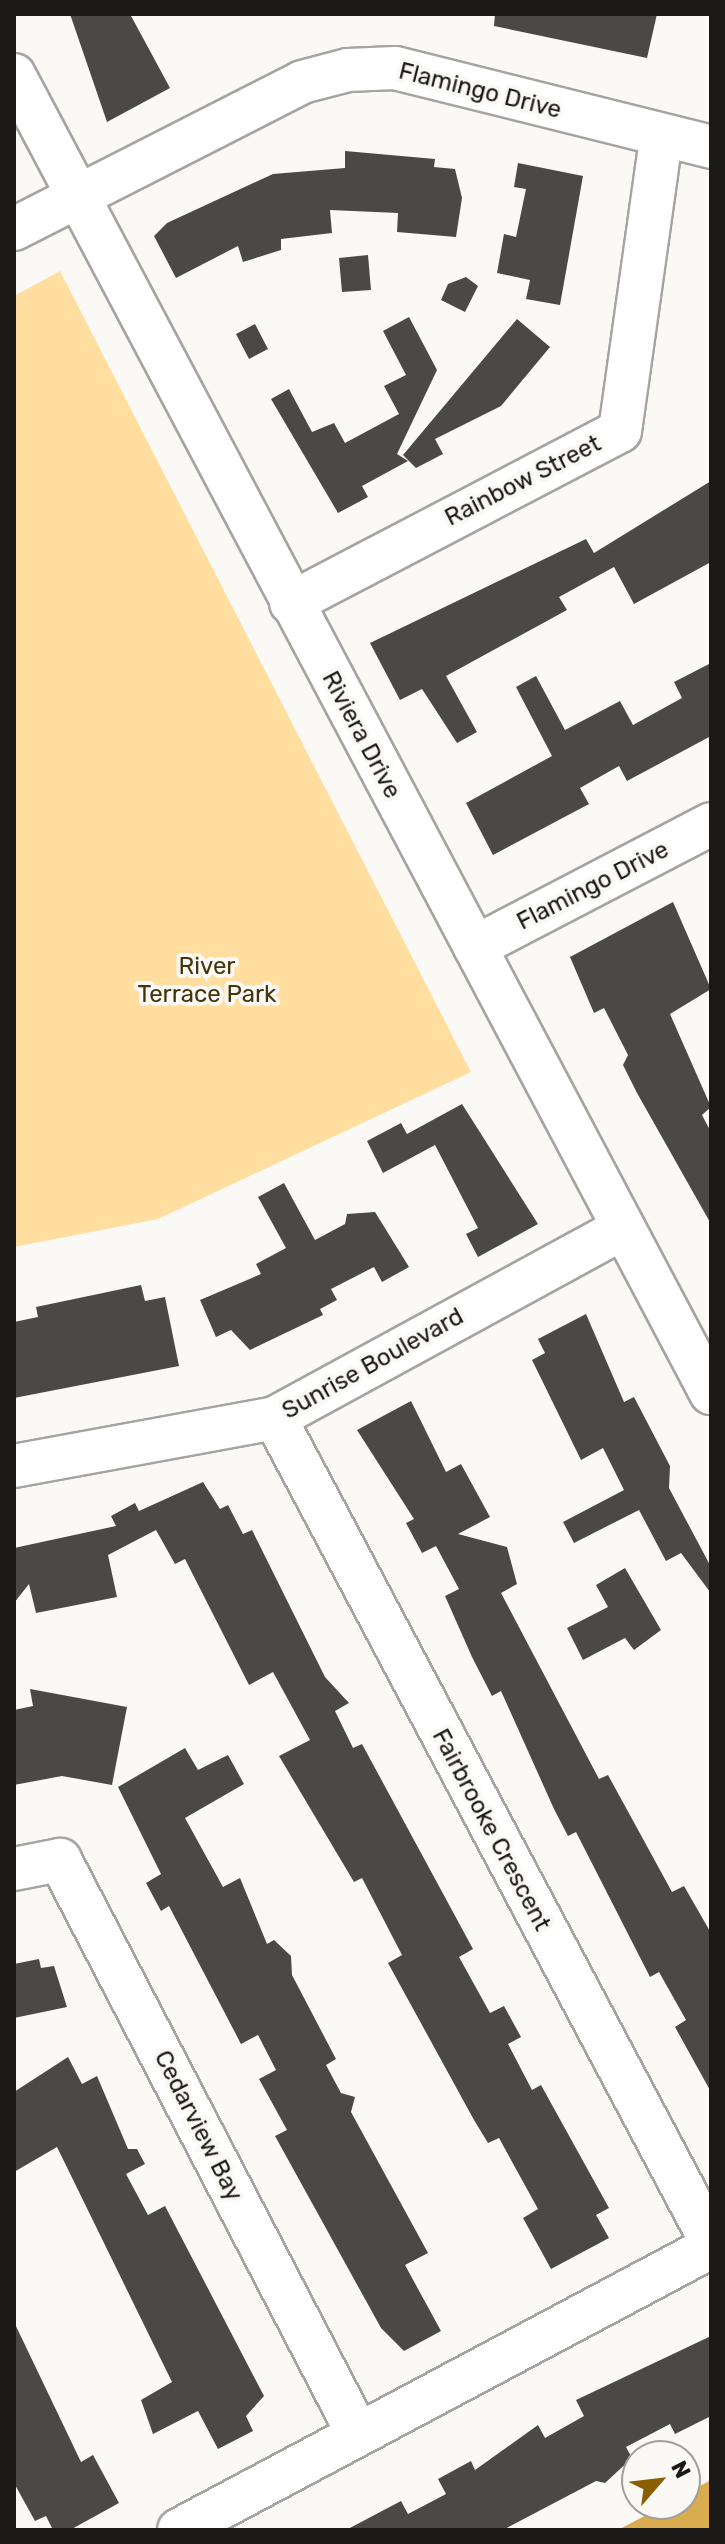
<!DOCTYPE html>
<style>
body{margin:0}
#map{position:relative;width:725px;height:2544px;overflow:hidden;background:#fbf9f5;font-family:Rubik,sans-serif}
div>[style]{position:absolute}
.green>*{inset:0;background:#ffde9f}
.forest>*{inset:0;background:#d9ac4f}
.building>*{inset:0;background:#4b4946}
.roads{filter:drop-shadow(2px 0 #a6a4a1) drop-shadow(-2px 0 #a6a4a1) drop-shadow(0 2px #a6a4a1) drop-shadow(0 -2px #a6a4a1)}
.minor>*{height:42px;margin:-21px;padding:0 21px;transform-origin:21px;border-radius:21px;background:#fff}
span{translate:-50% -50%;white-space:nowrap;text-align:center;line-height:1.15;-webkit-text-stroke:8px #fbf9f5;paint-order:stroke}
.street-label{font-size:24px;color:#1a1918}
.park-label{font-size:24px;color:#45330a}
.frame{position:absolute;inset:0;border:16px solid #1a1918;pointer-events:none}
.north{position:absolute;left:621px;top:2440px;width:80px;height:80px;box-sizing:border-box;background:#fbf9f5;border:2px solid #a19f9d;border-radius:50%;rotate:62deg;font-size:22px;font-weight:700;line-height:32px;text-align:center;color:#1a1918}
.north::after{content:'';display:block;margin:auto;width:28px;height:36px;background:#8a5e01;clip-path:polygon(50% 0,100% 100%,50% 72%,0 100%)}
</style>
<div id="map">
<div class="green">
<div style="clip-path:polygon(60px 271px,471px 1072px,158px 1219px,14px 1247px,14px 296px)"></div>
</div>
<div class="forest">
<div style="clip-path:polygon(711px 2480px,711px 2530px,618px 2530px,667px 2504px,685px 2504px,685px 2494px)"></div>
</div>
<div class="building">
<div style="clip-path:polygon(70px 14px,130px 14px,170px 88px,107px 122px)"></div>
<div style="clip-path:polygon(495px 14px,657px 14px,647px 58px,494px 26px)"></div>
<div style="clip-path:polygon(345px 151px,435px 159px,434px 167px,455px 169px,462px 198px,456px 237px,397px 232px,398px 213px,330px 210px,332px 233px,281px 239px,281px 250px,243px 262px,238px 246px,176px 278px,154px 236px,167px 223px,273px 174px,345px 168px)"></div>
<div style="clip-path:polygon(518px 163px,583px 176px,560px 305px,526px 299px,530px 280px,497px 273px,504px 234px,516px 237px,526px 189px,514px 187px)"></div>
<div style="clip-path:polygon(368px 255px,371px 290px,342px 292px,339px 258px)"></div>
<div style="clip-path:polygon(466px 277px,478px 286px,465px 312px,441px 300px,448px 284px)"></div>
<div style="clip-path:polygon(409px 317px,437px 370px,397px 454px,408px 461px,362px 486px,368px 497px,338px 513px,271px 399px,289px 389px,312px 432px,334px 423px,345px 443px,399px 414px,384px 386px,406px 375px,383px 331px)"></div>
<div style="clip-path:polygon(517px 319px,550px 347px,501px 406px,435px 439px,443px 454px,416px 468px,403px 455px)"></div>
<div style="clip-path:polygon(255px 324px,268px 349px,249px 359px,236px 334px)"></div>
<div style="clip-path:polygon(711px 481px,711px 562px,634px 604px,614px 567px,559px 597px,567px 610px,446px 676px,477px 732px,457px 743px,422px 689px,400px 700px,370px 643px,586px 539px,594px 553px)"></div>
<div style="clip-path:polygon(711px 663px,711px 736px,627px 781px,619px 766px,580px 788px,589px 804px,493px 855px,466px 803px,552px 756px,516px 687px,536px 676px,565px 730px,620px 701px,633px 725px,682px 698px,674px 682px)"></div>
<div style="clip-path:polygon(673px 902px,711px 989px,670px 1014px,711px 1107px,702px 1115px,711px 1132px,711px 1224px,637px 1093px,623px 1065px,628px 1055px,604px 1008px,594px 1013px,570px 957px)"></div>
<div style="clip-path:polygon(462px 1104px,538px 1224px,478px 1257px,466px 1234px,478px 1228px,435px 1145px,383px 1173px,367px 1141px,401px 1123px,407px 1134px)"></div>
<div style="clip-path:polygon(284px 1183px,315px 1240px,345px 1224px,347px 1214px,375px 1212px,409px 1267px,382px 1282px,374px 1267px,331px 1289px,337px 1300px,320px 1309px,323px 1315px,250px 1350px,231px 1330px,216px 1337px,200px 1300px,261px 1274px,256px 1264px,286px 1248px,258px 1197px)"></div>
<div style="clip-path:polygon(141px 1285px,145px 1301px,165px 1297px,179px 1366px,14px 1398px,14px 1322px,38px 1317px,36px 1307px)"></div>
<div style="clip-path:polygon(586px 1314px,624px 1402px,634px 1397px,670px 1466px,669px 1488px,711px 1567px,710px 1592px,681px 1553px,666px 1561px,639px 1510px,574px 1543px,563px 1522px,624px 1490px,603px 1448px,581px 1460px,532px 1360px,545px 1353px,538px 1339px)"></div>
<div style="clip-path:polygon(411px 1401px,446px 1472px,461px 1464px,490px 1517px,458px 1534px,507px 1547px,517px 1584px,501px 1593px,599px 1779px,608px 1775px,672px 1892px,684px 1886px,711px 1933px,711px 2092px,675px 2027px,686px 2020px,659px 1972px,650px 1977px,576px 1832px,568px 1836px,554px 1809px,501px 1691px,492px 1696px,472px 1657px,445px 1596px,459px 1589px,436px 1546px,422px 1553px,406px 1523px,414px 1519px,357px 1430px)"></div>
<div style="clip-path:polygon(203px 1482px,220px 1509px,228px 1505px,243px 1534px,252px 1530px,325px 1677px,349px 1703px,335px 1711px,353px 1748px,362px 1744px,473px 1949px,459px 1957px,490px 2013px,504px 2006px,521px 2037px,508px 2044px,532px 2090px,541px 2085px,609px 2208px,596px 2215px,609px 2238px,551px 2269px,523px 2218px,538px 2209px,499px 2138px,488px 2143px,474px 2120px,388px 1963px,402px 1955px,362px 1878px,354px 1882px,279px 1756px,310px 1740px,273px 1672px,249px 1685px,185px 1559px,175px 1564px,156px 1530px,108px 1555px,117px 1597px,36px 1613px,29px 1584px,14px 1603px,14px 1548px,116px 1526px,111px 1516px,135px 1503px,139px 1511px)"></div>
<div style="clip-path:polygon(625px 1568px,661px 1630px,634px 1650px,625px 1638px,583px 1660px,567px 1628px,608px 1607px,596px 1585px)"></div>
<div style="clip-path:polygon(30px 1689px,127px 1707px,112px 1785px,62px 1776px,14px 1785px,14px 1710px,33px 1706px)"></div>
<div style="clip-path:polygon(185px 1748px,198px 1770px,228px 1755px,244px 1784px,185px 1818px,223px 1887px,240px 1878px,267px 1944px,274px 1940px,291px 1956px,292px 1975px,336px 2059px,326px 2065px,341px 2093px,355px 2097px,351px 2112px,428px 2253px,405px 2265px,441px 2331px,404px 2351px,381px 2328px,275px 2136px,287px 2130px,259px 2079px,276px 2070px,258px 2035px,241px 2044px,169px 1906px,161px 1911px,146px 1883px,161px 1874px,118px 1787px)"></div>
<div style="clip-path:polygon(39px 1959px,41px 1968px,54px 1966px,67px 2007px,14px 2018px,14px 1964px)"></div>
<div style="clip-path:polygon(68px 2057px,82px 2084px,97px 2076px,128px 2149px,137px 2149px,145px 2164px,126px 2174px,148px 2215px,165px 2206px,264px 2396px,246px 2416px,253px 2431px,218px 2449px,198px 2411px,153px 2434px,141px 2400px,172px 2382px,57px 2147px,14px 2172px,14px 2092px)"></div>
<div style="clip-path:polygon(14px 2322px,81px 2462px,93px 2455px,119px 2503px,70px 2530px,53px 2530px,46px 2516px,35px 2521px,14px 2483px)"></div>
<div style="clip-path:polygon(711px 2336px,711px 2416px,675px 2434px,670px 2424px,626px 2447px,632px 2458px,605px 2483px,596px 2481px,503px 2530px,346px 2530px,401px 2501px,408px 2514px,446px 2494px,438px 2479px,471px 2461px,475px 2470px,538px 2425px,545px 2438px,584px 2416px,576px 2400px)"></div>
</div>
<div class="roads">
<div class="minor">
<div style="left:14px;top:75px;width:1491px;rotate:62.13deg"></div>
<div style="left:14px;top:229px;width:323px;rotate:-27deg"></div>
<div style="left:302px;top:82px;width:48px;rotate:-14.6deg"></div>
<div style="left:348px;top:70px;width:47px;rotate:-2.4deg"></div>
<div style="left:395px;top:68px;width:326px;rotate:14deg"></div>
<div style="left:291px;top:603px;width:371px;rotate:-27.6deg"></div>
<div style="left:620px;top:431px;width:296px;rotate:-82deg"></div>
<div style="left:475px;top:947px;width:266px;rotate:-27.5deg"></div>
<div style="left:275px;top:1418px;width:931px;rotate:62.09deg"></div>
<div style="left:14px;top:1466px;width:265px;rotate:-10.4deg"></div>
<div style="left:275px;top:1418px;width:394px;rotate:-28.6deg"></div>
<div style="left:14px;top:1869px;width:47px;rotate:-11.1deg"></div>
<div style="left:60px;top:1860px;width:647px;rotate:62.56deg"></div>
<div style="left:179px;top:2530px;width:603px;rotate:-28.01deg"></div>
</div>
</div>
<div class="street-label">
<span style="left:480px;top:91px;rotate:14deg">Flamingo Drive</span>
<span style="left:523px;top:481px;rotate:-27deg">Rainbow Street</span>
<span style="left:361px;top:735px;rotate:62deg">Riviera Drive</span>
<span style="left:593px;top:886px;rotate:-27deg">Flamingo Drive</span>
<span style="left:373px;top:1364px;rotate:-29deg">Sunrise Boulevard</span>
<span style="left:491px;top:1830px;rotate:62deg">Fairbrooke Crescent</span>
<span style="left:198px;top:2126px;rotate:63deg">Cedarview Bay</span>
</div>
<div class="park-label">
<span style="left:207px;top:981px">River<br>Terrace Park</span>
</div>
<div class="frame"></div>
<div class="north">N</div>
</div>
